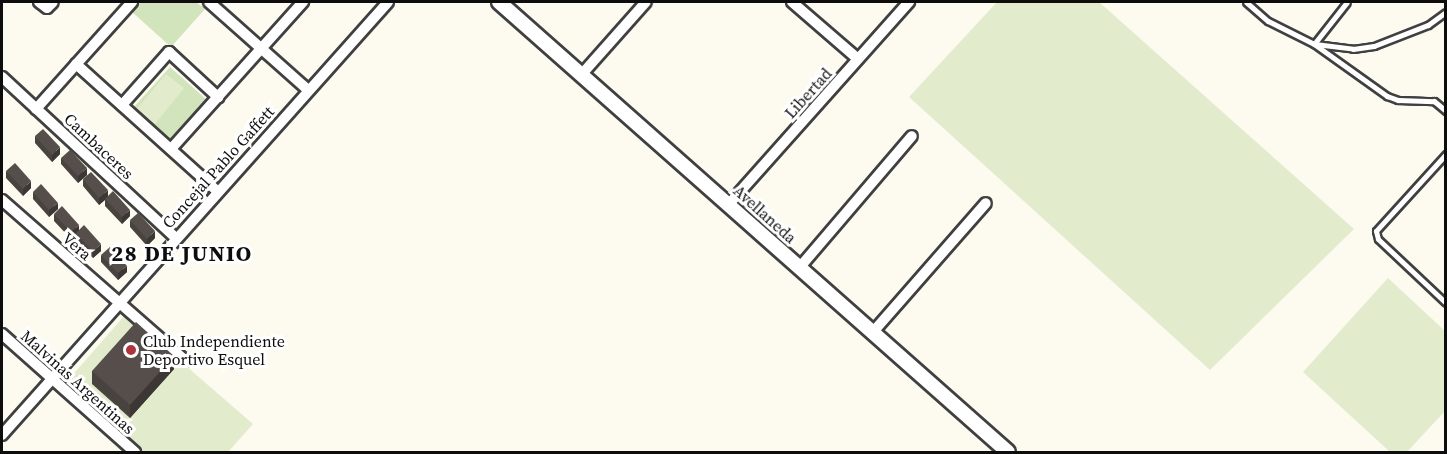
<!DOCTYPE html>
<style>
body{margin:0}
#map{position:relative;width:1447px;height:454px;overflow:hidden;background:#fdfaef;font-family:"Source Serif 4",serif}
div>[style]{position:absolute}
.green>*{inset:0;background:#d2e4bc}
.pitch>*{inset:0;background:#e2eccd}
.roads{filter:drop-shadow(2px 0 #404040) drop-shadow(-2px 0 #404040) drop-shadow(0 2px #404040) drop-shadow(0 -2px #404040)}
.service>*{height:5px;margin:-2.5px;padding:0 2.5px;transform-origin:2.5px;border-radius:2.5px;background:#fff}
.minor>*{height:10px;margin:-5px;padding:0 5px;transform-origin:5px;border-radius:5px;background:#fff}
.tertiary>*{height:14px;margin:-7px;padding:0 7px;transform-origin:7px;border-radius:7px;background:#fff}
.wall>*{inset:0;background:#494340}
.shaded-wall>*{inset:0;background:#3c3734}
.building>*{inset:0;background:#554e4b}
.dots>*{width:16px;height:16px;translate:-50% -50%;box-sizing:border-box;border:3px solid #fff;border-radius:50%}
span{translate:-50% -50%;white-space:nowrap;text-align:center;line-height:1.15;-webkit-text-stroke:6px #fff;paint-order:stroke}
.street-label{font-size:16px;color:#0d0d0d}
.poi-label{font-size:16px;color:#0d0d0d}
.left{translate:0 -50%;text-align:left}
.district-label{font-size:22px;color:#0d0d0d;font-weight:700;letter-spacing:1.5px}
.frame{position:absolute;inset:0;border:3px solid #0d0d0d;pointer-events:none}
</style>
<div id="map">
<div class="green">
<div style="clip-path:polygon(141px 2px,196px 2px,205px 9px,171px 47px,132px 12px)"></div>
<div style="clip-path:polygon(170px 67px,207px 100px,170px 141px,133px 108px)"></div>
</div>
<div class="pitch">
<div style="clip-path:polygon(997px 2px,1099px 2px,1354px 229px,1210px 370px,909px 97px)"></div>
<div style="clip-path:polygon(166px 74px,184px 88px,155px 124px,137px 109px)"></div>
<div style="clip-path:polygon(1388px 278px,1445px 331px,1445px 411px,1407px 452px,1390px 452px,1303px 372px)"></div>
<div style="clip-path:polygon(126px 314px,253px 424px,228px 452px,137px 452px,62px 387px)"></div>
</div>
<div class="roads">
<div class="service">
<div style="left:1246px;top:2px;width:29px;rotate:41deg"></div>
<div style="left:1268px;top:21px;width:51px;rotate:26.6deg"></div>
<div style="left:1314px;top:44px;width:90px;rotate:35.5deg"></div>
<div style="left:1387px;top:96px;width:12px;rotate:20deg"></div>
<div style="left:1398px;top:100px;width:36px;rotate:2deg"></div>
<div style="left:1434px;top:101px;width:16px;rotate:40deg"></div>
<div style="left:1314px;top:44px;width:53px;rotate:-51.8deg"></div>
<div style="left:1315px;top:44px;width:38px;rotate:7deg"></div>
<div style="left:1353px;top:49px;width:21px;rotate:-8deg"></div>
<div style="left:1374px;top:46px;width:58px;rotate:-21.3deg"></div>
<div style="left:1428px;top:25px;width:22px;rotate:-36deg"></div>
<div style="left:1446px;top:154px;width:104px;rotate:132.3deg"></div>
<div style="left:1376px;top:231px;width:8px;rotate:76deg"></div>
<div style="left:1378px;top:239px;width:93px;rotate:43.3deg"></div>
</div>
<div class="minor">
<div style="left:39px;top:2px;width:10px;rotate:37deg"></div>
<div style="left:47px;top:8px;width:8px;rotate:-45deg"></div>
<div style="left:209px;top:2px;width:132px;rotate:41.6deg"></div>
<div style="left:792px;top:2px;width:87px;rotate:40.8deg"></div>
<div style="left:76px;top:64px;width:190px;rotate:42deg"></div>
<div style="left:582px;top:74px;width:96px;rotate:-48.4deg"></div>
<div style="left:2px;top:77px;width:236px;rotate:42.8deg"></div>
<div style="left:122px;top:105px;width:71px;rotate:-48.4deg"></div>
<div style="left:169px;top:52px;width:67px;rotate:42.6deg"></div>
<div style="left:36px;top:109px;width:144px;rotate:-48.1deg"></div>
<div style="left:171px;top:149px;width:198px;rotate:-48.1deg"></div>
<div style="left:2px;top:200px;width:244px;rotate:41.2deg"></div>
<div style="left:729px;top:204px;width:271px;rotate:-48.3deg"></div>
<div style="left:800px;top:267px;width:172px;rotate:-49.5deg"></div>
<div style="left:873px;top:332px;width:171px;rotate:-48.8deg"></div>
<div style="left:2px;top:334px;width:178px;rotate:41.6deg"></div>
<div style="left:2px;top:435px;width:580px;rotate:-48.28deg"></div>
</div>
<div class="tertiary">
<div style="left:499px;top:2px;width:679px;rotate:41.48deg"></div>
</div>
</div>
<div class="wall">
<div style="clip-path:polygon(35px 136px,60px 154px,52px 162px,35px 143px)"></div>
<div style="clip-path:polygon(61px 158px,87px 175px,78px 183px,61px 164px)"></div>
<div style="clip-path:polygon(6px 171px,31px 188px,23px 196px,6px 178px)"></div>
<div style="clip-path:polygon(83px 179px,108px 196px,130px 216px,122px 224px,105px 206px,105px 200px,99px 205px,83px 186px)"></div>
<div style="clip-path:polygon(33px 192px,58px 209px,49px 217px,33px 199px)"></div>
<div style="clip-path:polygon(54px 214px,79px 230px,101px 251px,93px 258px,76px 240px,76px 234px,71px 239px,54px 221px)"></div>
<div style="clip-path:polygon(130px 220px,155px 238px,147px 246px,130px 227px)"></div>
<div style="clip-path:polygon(101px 255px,127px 272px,118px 280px,101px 262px)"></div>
<div style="clip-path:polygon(174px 369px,130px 418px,92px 384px,92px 371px)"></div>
</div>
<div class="shaded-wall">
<div style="clip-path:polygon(60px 147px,60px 154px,52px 162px,52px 155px)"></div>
<div style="clip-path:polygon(87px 168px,87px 175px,78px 183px,78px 176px)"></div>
<div style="clip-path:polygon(31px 181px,31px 188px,23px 196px,23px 189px)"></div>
<div style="clip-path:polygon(108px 190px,108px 197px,99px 205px,99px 198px)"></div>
<div style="clip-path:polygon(58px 203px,58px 209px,49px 217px,49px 210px)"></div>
<div style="clip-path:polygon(130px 210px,130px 216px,122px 224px,122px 217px)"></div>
<div style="clip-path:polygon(79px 225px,79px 231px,71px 239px,71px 232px)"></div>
<div style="clip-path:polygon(155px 231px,155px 238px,147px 246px,147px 239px)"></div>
<div style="clip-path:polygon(101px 244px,101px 251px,93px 258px,93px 252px)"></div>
<div style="clip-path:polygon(127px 266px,127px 272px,118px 280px,118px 273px)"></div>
<div style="clip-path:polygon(174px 356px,174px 369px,130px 418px,130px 405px)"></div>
</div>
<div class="building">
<div style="clip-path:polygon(43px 129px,60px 147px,52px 155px,35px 136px)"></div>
<div style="clip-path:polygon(70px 150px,87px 168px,78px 176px,61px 158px)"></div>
<div style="clip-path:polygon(15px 163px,31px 181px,23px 189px,6px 171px)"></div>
<div style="clip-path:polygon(91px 172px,108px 190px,99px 198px,83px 179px)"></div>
<div style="clip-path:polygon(41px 184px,58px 203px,49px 210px,33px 192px)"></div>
<div style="clip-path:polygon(113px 191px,130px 210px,122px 217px,105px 199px)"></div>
<div style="clip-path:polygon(62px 206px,79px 225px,71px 232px,54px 214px)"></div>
<div style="clip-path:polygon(138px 213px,155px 231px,147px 239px,130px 220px)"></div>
<div style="clip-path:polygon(84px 225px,101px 244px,93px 252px,76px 233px)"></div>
<div style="clip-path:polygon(110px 247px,127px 266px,118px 273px,101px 255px)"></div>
<div style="clip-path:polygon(136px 322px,174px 356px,130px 405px,92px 371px)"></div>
</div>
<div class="dots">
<div style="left:131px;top:350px;background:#ae343c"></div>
</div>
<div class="street-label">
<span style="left:808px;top:93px;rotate:-48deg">Libertad</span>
<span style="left:99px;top:146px;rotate:43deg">Cambaceres</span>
<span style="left:218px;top:167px;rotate:-48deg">Concejal Pablo Gaffett</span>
<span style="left:765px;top:214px;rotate:42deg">Avellaneda</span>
<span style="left:77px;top:246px;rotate:41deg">Vera</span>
<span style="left:78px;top:382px;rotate:42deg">Malvinas Argentinas</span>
</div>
<div class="poi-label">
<span class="left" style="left:143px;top:350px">Club Independiente<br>Deportivo Esquel</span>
</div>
<div class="district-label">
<span style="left:182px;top:254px">28 DE JUNIO</span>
</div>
<div class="frame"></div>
</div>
